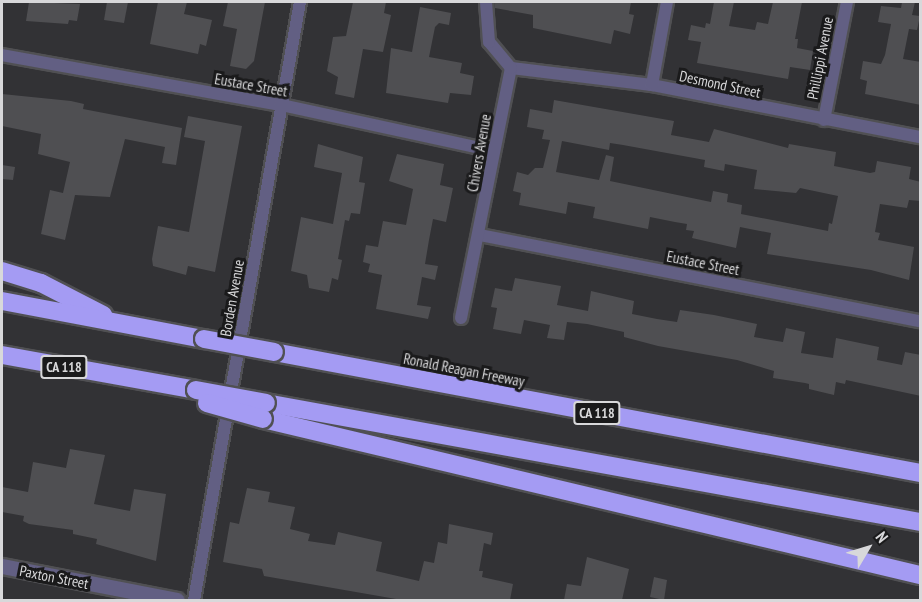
<!DOCTYPE html>
<style>
body{margin:0}
#map{position:relative;width:922px;height:602px;overflow:hidden;background:#323235;font-family:"PT Sans Narrow",sans-serif}
div>[style]{position:absolute}
.building>*{inset:0;background:#4f4f52}
.roads{filter:drop-shadow(2px 0 #505053) drop-shadow(-2px 0 #505053) drop-shadow(0 2px #505053) drop-shadow(0 -2px #505053)}
.minor>*{height:12px;margin:-6px;padding:0 6px;transform-origin:6px;border-radius:6px;background:#625f83}
.tertiary>*{height:15px;margin:-7.5px;padding:0 7.5px;transform-origin:7.5px;border-radius:7.5px;background:#625f83}
.motorway>*{height:18px;margin:-9px;padding:0 9px;transform-origin:9px;border-radius:9px;background:#a49bf3}
.bridges{filter:drop-shadow(2px 0 #505053) drop-shadow(-2px 0 #505053) drop-shadow(0 2px #505053) drop-shadow(0 -2px #505053)}
.motorway-bridge>*{height:18px;margin:-9px;padding:0 9px;transform-origin:9px;border-radius:9px;background:#a49bf3}
span{translate:-50% -50%;white-space:nowrap;text-align:center;line-height:1.15;-webkit-text-stroke:6px #1a1a1b;paint-order:stroke}
.shield-label span{padding:2px 4px;background:#1a1a1b;border:2px solid;border-radius:4px;-webkit-text-stroke-width:0}
.shield-label{font-size:14px;color:#d8d8da;font-weight:700}
.street-label{font-size:15px;color:#d8d8da}
.frame{position:absolute;inset:0;border:3px solid #d8d8da;pointer-events:none}
.north{position:absolute;left:838px;top:518px;width:60px;height:60px;-webkit-text-stroke:4px #1a1a1b;paint-order:stroke;rotate:52deg;font-size:16px;font-weight:700;line-height:24px;text-align:center;color:#d8d8da}
.north::after{content:'';display:block;margin:auto;width:21px;height:27px;background:#d8d8da;clip-path:polygon(50% 0,100% 100%,50% 72%,0 100%)}
</style>
<div id="map">
<div class="building">
<div style="clip-path:polygon(29px 2px,80px 4px,77px 21px,69px 20px,68px 24px,26px 21px)"></div>
<div style="clip-path:polygon(107px 2px,128px 2px,124px 23px,104px 20px)"></div>
<div style="clip-path:polygon(158px 2px,187px 2px,184px 14px,212px 20px,206px 46px,200px 44px,198px 54px,150px 44px)"></div>
<div style="clip-path:polygon(228px 2px,265px 2px,254px 61px,246px 69px,230px 66px,237px 29px,223px 26px)"></div>
<div style="clip-path:polygon(353px 2px,386px 2px,384px 13px,391px 15px,383px 52px,363px 49px,354px 98px,335px 94px,338px 77px,327px 71px,333px 37px,346px 36px)"></div>
<div style="clip-path:polygon(494px 2px,631px 2px,629px 14px,634px 15px,630px 34px,614px 30px,611px 44px,533px 28px,533px 15px,495px 8px)"></div>
<div style="clip-path:polygon(714px 2px,734px 2px,729px 26px,755px 30px,757px 22px,768px 24px,773px 2px,802px 2px,795px 39px,798px 39px,797px 48px,813px 51px,810px 70px,790px 67px,788px 79px,697px 63px,701px 42px,688px 40px,691px 25px,705px 28px,706px 23px,710px 24px)"></div>
<div style="clip-path:polygon(902px 2px,915px 2px,912px 15px,920px 16px,917px 30px,909px 29px,903px 59px,921px 62px,921px 105px,865px 94px,867px 81px,860px 79px,863px 61px,881px 64px,885px 55px,891px 24px,878px 22px,881px 6px,901px 8px)"></div>
<div style="clip-path:polygon(420px 7px,451px 13px,449px 25px,439px 23px,435px 27px,429px 57px,462px 63px,460px 73px,474px 76px,471px 95px,450px 93px,448px 103px,386px 93px,391px 48px,412px 52px)"></div>
<div style="clip-path:polygon(2px 94px,71px 101px,84px 104px,83px 109px,182px 128px,176px 165px,162px 163px,165px 147px,125px 139px,110px 197px,75px 195px,65px 240px,41px 234px,50px 190px,63px 193px,70px 162px,38px 154px,41px 134px,2px 126px)"></div>
<div style="clip-path:polygon(evenodd,554px 100px,674px 121px,671px 135px,709px 142px,714px 129px,788px 148px,789px 144px,836px 152px,834px 166px,870px 173px,875px 172px,877px 161px,911px 167px,909px 179px,921px 182px,921px 201px,909px 200px,907px 208px,880px 204px,875px 232px,880px 233px,878px 240px,914px 247px,909px 280px,871px 270px,767px 254px,771px 233px,755px 230px,740px 227px,736px 248px,692px 238px,694px 231px,686px 230px,687px 224px,675px 222px,650px 217px,648px 229px,593px 218px,595px 207px,568px 202px,566px 214px,519px 205px,521px 193px,513px 191px,517px 172px,528px 175px,535px 168px,543px 168px,550px 140px,542px 139px,544px 130px,527px 127px,530px 109px,552px 113px,554px 100px,562px 141px,609px 150px,610px 143px,623px 145px,705px 160px,704px 167px,724px 171px,725px 164px,757px 170px,754px 189px,796px 193px,800px 188px,838px 196px,832px 224px,829px 223px,828px 231px,741px 214px,742px 205px,727px 202px,728px 194px,713px 191px,711px 202px,610px 181px,614px 157px,606px 155px,599px 180px,556px 172px,562px 141px)"></div>
<div style="clip-path:polygon(188px 116px,242px 126px,215px 272px,188px 266px,186px 275px,153px 266px,152px 259px,158px 226px,189px 232px,205px 141px,184px 137px)"></div>
<div style="clip-path:polygon(318px 144px,363px 157px,359px 182px,365px 183px,360px 214px,351px 213px,349px 221px,345px 220px,338px 259px,342px 260px,338px 280px,332px 278px,329px 292px,309px 288px,307px 275px,291px 271px,301px 217px,333px 224px,342px 173px,314px 167px)"></div>
<div style="clip-path:polygon(397px 154px,444px 164px,440px 185px,453px 188px,446px 222px,433px 219px,429px 240px,425px 264px,438px 266px,435px 280px,422px 277px,417px 305px,431px 307px,428px 319px,376px 309px,382px 275px,368px 272px,370px 264px,363px 262px,366px 245px,378px 247px,383px 221px,406px 225px,413px 189px,389px 181px)"></div>
<div style="clip-path:polygon(2px 165px,15px 167px,13px 180px,2px 179px)"></div>
<div style="clip-path:polygon(515px 278px,561px 286px,557px 305px,588px 311px,591px 291px,634px 301px,632px 314px,657px 319px,677px 322px,680px 310px,714px 315px,757px 324px,754px 337px,783px 342px,786px 328px,805px 332px,801px 353px,833px 358px,836px 338px,879px 347px,877px 360px,902px 365px,905px 352px,921px 355px,921px 396px,846px 380px,845px 384px,836px 382px,834px 395px,809px 389px,809px 384px,805px 383px,773px 378px,774px 371px,737px 360px,658px 346px,624px 337px,624px 332px,587px 324px,567px 322px,564px 340px,547px 338px,550px 325px,524px 320px,521px 334px,493px 329px,497px 308px,491px 307px,495px 288px,512px 291px)"></div>
<div style="clip-path:polygon(70px 449px,105px 455px,94px 504px,130px 511px,134px 489px,166px 494px,156px 561px,96px 544px,97px 539px,73px 534px,73px 530px,29px 524px,23px 521px,24px 516px,2px 512px,2px 487px,28px 492px,33px 462px,66px 468px)"></div>
<div style="clip-path:polygon(247px 488px,270px 492px,268px 502px,295px 507px,290px 529px,310px 534px,308px 541px,335px 545px,338px 532px,382px 542px,376px 571px,419px 581px,424px 561px,434px 563px,438px 542px,447px 544px,449px 524px,493px 533px,491px 545px,484px 543px,479px 571px,483px 571px,482px 577px,513px 584px,510px 600px,396px 599px,264px 576px,262px 569px,223px 562px,230px 522px,239px 524px)"></div>
<div style="clip-path:polygon(587px 557px,629px 569px,622px 600px,564px 600px,567px 584px,581px 586px)"></div>
<div style="clip-path:polygon(654px 577px,667px 580px,664px 600px,650px 597px)"></div>
</div>
<div class="roads">
<div class="minor">
<div style="left:2px;top:55px;width:283px;rotate:10.2deg"></div>
<div style="left:281px;top:105px;width:217px;rotate:12.2deg"></div>
<div style="left:511px;top:68px;width:142px;rotate:6.9deg"></div>
<div style="left:652px;top:85px;width:273px;rotate:11deg"></div>
<div style="left:652px;top:85px;width:84px;rotate:-79.8deg"></div>
<div style="left:824px;top:120px;width:120px;rotate:-79deg"></div>
<div style="left:480px;top:235px;width:448px;rotate:11.1deg"></div>
<div style="left:461px;top:318px;width:255px;rotate:-78.7deg"></div>
<div style="left:511px;top:68px;width:34px;rotate:-130deg"></div>
<div style="left:489px;top:42px;width:40px;rotate:-94.3deg"></div>
<div style="left:194px;top:600px;width:607px;rotate:-79.95deg"></div>
</div>
<div class="tertiary">
<div style="left:2px;top:566px;width:178px;rotate:11deg"></div>
</div>
<div class="motorway">
<div style="left:2px;top:271px;width:41px;rotate:17.1deg"></div>
<div style="left:41px;top:283px;width:70px;rotate:27.3deg"></div>
<div style="left:2px;top:301px;width:206px;rotate:10.7deg"></div>
<div style="left:274px;top:352px;width:657px;rotate:10.61deg"></div>
<div style="left:2px;top:355px;width:197px;rotate:10.2deg"></div>
<div style="left:266px;top:403px;width:665px;rotate:10.31deg"></div>
<div style="left:263px;top:419px;width:675px;rotate:13.36deg"></div>
</div>
</div>
<div class="bridges">
<div class="motorway-bridge">
<div style="left:204px;top:339px;width:71px;rotate:10.5deg"></div>
<div style="left:196px;top:390px;width:71px;rotate:10.5deg"></div>
<div style="left:207px;top:403px;width:58px;rotate:15.9deg"></div>
</div>
</div>
<div class="shield-label">
<span style="left:64px;top:367px">CA 118</span>
<span style="left:597px;top:413px">CA 118</span>
</div>
<div class="street-label">
<span style="left:820px;top:58px;rotate:-79deg">Phillippi Avenue</span>
<span style="left:720px;top:84px;rotate:12deg">Desmond Street</span>
<span style="left:251px;top:85px;rotate:10deg">Eustace Street</span>
<span style="left:479px;top:153px;rotate:-80deg">Chivers Avenue</span>
<span style="left:703px;top:263px;rotate:11deg">Eustace Street</span>
<span style="left:232px;top:298px;rotate:-80deg">Borden Avenue</span>
<span style="left:464px;top:370px;rotate:11deg">Ronald Reagan Freeway</span>
<span style="left:54px;top:577px;rotate:11deg">Paxton Street</span>
</div>
<div class="frame"></div>
<div class="north">N</div>
</div>
